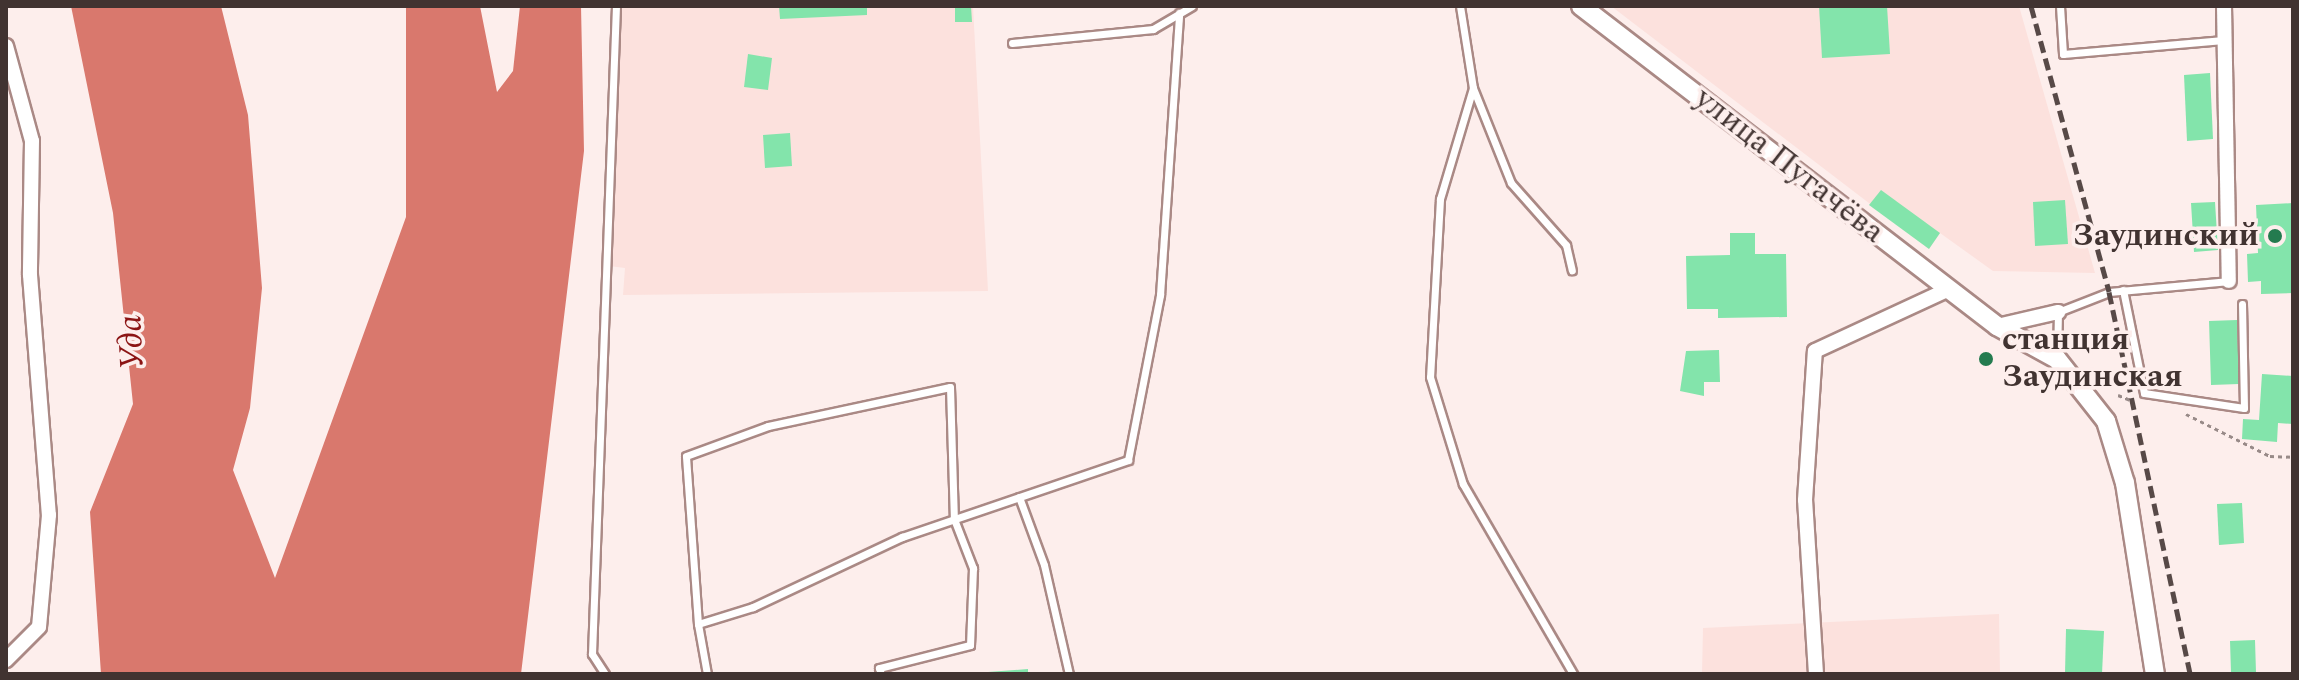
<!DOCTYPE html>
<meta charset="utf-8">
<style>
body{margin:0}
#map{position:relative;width:2299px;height:680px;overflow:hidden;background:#fdeeec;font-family:Spectral,serif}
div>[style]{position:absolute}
.built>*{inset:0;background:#fce1dd}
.water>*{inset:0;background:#d9786d}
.building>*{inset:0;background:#83e4ab}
.path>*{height:3px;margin-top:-1.5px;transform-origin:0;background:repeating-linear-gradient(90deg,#988a88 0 4px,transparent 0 8px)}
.roads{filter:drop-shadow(2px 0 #aa8985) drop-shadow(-2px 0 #aa8985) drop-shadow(0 2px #aa8985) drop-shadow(0 -2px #aa8985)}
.service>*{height:7px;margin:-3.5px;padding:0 3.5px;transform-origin:3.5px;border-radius:3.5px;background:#fff}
.minor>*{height:14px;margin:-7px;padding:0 7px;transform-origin:7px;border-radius:7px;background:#fff}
.tertiary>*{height:18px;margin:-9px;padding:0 9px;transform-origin:9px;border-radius:9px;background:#fff}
.rail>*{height:5px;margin-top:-2.5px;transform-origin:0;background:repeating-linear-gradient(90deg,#574947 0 12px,transparent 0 18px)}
.dots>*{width:22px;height:22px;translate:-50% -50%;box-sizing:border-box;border:4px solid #fdeeec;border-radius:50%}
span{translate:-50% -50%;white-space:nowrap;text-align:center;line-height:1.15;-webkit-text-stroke:7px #fdeeec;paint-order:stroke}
.street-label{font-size:32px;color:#413331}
.poi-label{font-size:32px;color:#413331;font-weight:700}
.right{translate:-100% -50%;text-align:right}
.left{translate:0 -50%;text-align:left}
.water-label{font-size:34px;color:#8b1414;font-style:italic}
.frame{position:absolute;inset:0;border:8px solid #413331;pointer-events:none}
</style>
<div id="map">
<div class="built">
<div style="clip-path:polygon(614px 6px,973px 6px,988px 291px,623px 295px,625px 268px,609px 266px)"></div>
<div style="clip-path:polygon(1611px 6px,2019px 6px,2095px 273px,1993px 271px,1940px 233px,1929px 249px)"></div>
<div style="clip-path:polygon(1999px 614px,2000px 674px,1702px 674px,1703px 628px)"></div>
</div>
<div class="water">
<div style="clip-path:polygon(71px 6px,221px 6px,248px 115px,262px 288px,250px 408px,233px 470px,275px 578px,406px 217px,406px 6px,480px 6px,497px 92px,513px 71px,520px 6px,581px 6px,584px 151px,521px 674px,101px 674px,90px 512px,133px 404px,113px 213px)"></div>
</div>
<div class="building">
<div style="clip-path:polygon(779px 6px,867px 6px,867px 15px,780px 19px)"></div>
<div style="clip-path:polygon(955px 6px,971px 6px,972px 22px,955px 22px)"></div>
<div style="clip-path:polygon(1819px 6px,1887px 6px,1890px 54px,1822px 58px)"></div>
<div style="clip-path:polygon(748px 54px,772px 58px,768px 90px,744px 87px)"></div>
<div style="clip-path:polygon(2210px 73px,2213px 139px,2187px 141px,2184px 75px)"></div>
<div style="clip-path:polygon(790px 133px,792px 166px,765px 168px,763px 135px)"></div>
<div style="clip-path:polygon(1881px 190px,1940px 233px,1929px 249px,1869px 205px)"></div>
<div style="clip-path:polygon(2065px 200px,2068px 244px,2035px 246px,2033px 202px)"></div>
<div style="clip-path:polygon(2215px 202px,2218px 250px,2194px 252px,2191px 203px)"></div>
<div style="clip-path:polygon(2293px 203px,2293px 293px,2261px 294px,2261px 281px,2248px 282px,2247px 254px,2258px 253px,2256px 205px)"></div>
<div style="clip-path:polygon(1730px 233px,1755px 233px,1755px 254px,1786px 254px,1787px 317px,1718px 318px,1718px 309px,1687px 309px,1686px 256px,1730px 255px)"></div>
<div style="clip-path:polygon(2237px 320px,2239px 384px,2211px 385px,2209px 321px)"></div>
<div style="clip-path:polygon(1719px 350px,1720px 382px,1704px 382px,1704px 396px,1680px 391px,1686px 351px)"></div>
<div style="clip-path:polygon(2262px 374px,2293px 376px,2293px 424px,2278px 423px,2277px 442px,2242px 439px,2243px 419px,2259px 420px)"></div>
<div style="clip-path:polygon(2242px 503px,2244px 543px,2219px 545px,2217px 504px)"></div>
<div style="clip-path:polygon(2066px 629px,2104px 631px,2102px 674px,2065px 674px)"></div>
<div style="clip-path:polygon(2255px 640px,2256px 673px,2231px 673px,2230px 641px)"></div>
<div style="clip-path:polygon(1028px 669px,1028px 674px,988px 674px,988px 672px)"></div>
</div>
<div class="path">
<div style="left:2118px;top:395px;width:16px;rotate:22deg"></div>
<div style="left:2186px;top:414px;width:94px;rotate:26.6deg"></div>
<div style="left:2270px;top:456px;width:23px;rotate:2deg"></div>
</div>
<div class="roads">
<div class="service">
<div style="left:1460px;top:6px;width:83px;rotate:81deg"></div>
<div style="left:1473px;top:88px;width:116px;rotate:106.6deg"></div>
<div style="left:1440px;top:199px;width:178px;rotate:93.2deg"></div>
<div style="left:1430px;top:377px;width:112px;rotate:72.9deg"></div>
<div style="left:1463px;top:484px;width:220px;rotate:59.9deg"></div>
<div style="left:2060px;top:6px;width:48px;rotate:86.4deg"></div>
<div style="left:2063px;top:54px;width:161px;rotate:-5deg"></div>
<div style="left:1012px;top:43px;width:142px;rotate:-5.7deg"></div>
<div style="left:1153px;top:29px;width:45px;rotate:-30.5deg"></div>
<div style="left:1473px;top:88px;width:102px;rotate:68.2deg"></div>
<div style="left:1511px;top:183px;width:83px;rotate:48.4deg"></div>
<div style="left:1566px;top:245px;width:26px;rotate:77deg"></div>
<div style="left:2123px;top:290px;width:105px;rotate:78.5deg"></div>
<div style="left:2144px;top:393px;width:101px;rotate:8.5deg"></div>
<div style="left:2244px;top:408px;width:104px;rotate:-91.1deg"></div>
<div style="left:2057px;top:359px;width:47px;rotate:-88.8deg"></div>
<div style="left:2058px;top:312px;width:55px;rotate:-21.4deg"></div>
<div style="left:2109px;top:292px;width:121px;rotate:-5.2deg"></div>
<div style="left:1019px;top:497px;width:72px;rotate:69.8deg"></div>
<div style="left:1044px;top:565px;width:112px;rotate:77.1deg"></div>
<div style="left:698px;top:624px;width:168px;rotate:-94.1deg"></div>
<div style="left:686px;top:456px;width:87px;rotate:-20.1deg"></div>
<div style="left:768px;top:426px;width:186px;rotate:-12.1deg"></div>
<div style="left:950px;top:387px;width:132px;rotate:88.3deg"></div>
<div style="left:954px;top:519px;width:53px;rotate:68.8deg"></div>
<div style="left:973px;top:568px;width:77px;rotate:92.2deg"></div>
<div style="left:970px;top:645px;width:94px;rotate:165.8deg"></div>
<div style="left:879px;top:668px;width:6px;rotate:72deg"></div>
<div style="left:605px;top:674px;width:24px;rotate:-123deg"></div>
<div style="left:592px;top:654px;width:648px;rotate:-87.88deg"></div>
<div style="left:707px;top:674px;width:51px;rotate:-100.2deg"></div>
<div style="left:698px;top:624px;width:58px;rotate:-17.2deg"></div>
<div style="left:753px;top:607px;width:165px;rotate:-25.2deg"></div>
<div style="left:902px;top:537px;width:239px;rotate:-18.8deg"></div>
<div style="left:1128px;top:460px;width:168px;rotate:-79deg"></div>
<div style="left:1160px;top:295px;width:283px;rotate:-86.1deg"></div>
</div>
<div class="minor">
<div style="left:2224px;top:6px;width:275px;rotate:89deg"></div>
<div style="left:6px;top:46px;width:98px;rotate:74.7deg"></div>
<div style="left:32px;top:141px;width:134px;rotate:90.9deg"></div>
<div style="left:30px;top:275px;width:241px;rotate:85.5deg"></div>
<div style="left:49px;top:515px;width:112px;rotate:95.1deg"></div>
<div style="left:39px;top:627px;width:47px;rotate:135deg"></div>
<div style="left:1997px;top:326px;width:63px;rotate:-12.9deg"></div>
<div style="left:1816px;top:674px;width:174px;rotate:-93.6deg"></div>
<div style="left:1805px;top:500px;width:149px;rotate:-86.2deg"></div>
<div style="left:1815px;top:351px;width:148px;rotate:-24.8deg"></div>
</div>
<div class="tertiary">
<div style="left:1581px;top:6px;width:525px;rotate:37.57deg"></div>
<div style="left:1997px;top:326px;width:68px;rotate:28.8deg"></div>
<div style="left:2057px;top:359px;width:79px;rotate:51.7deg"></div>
<div style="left:2106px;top:421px;width:65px;rotate:73deg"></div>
<div style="left:2125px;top:483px;width:193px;rotate:81.1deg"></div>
</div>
</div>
<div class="rail">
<div style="left:2031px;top:6px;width:296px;rotate:74.7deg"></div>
<div style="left:2109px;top:292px;width:390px;rotate:78deg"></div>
</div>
<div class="dots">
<div style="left:2275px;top:236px;background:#247b4f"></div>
<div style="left:1986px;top:359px;background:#247b4f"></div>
</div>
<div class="street-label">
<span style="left:1789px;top:166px;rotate:38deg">улица Пугачёва</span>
</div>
<div class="poi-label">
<span class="right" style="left:2259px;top:236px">Заудинский</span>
<span class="left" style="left:2002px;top:359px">станция<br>Заудинская</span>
</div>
<div class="water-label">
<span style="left:132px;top:342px;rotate:-93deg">Уда</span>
</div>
<div class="frame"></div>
</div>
